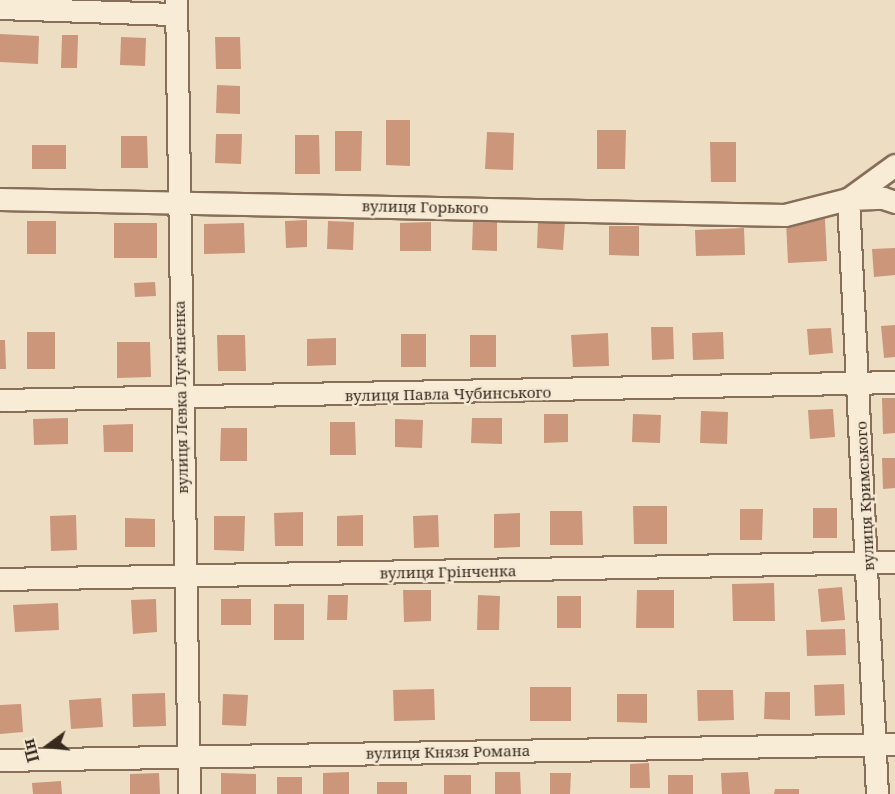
<!DOCTYPE html>
<meta charset="utf-8">
<style>
body{margin:0}
#map{position:relative;width:895px;height:794px;overflow:hidden;background:#eddec3;font-family:"Noto Serif",serif}
div>[style]{position:absolute}
.building>*{inset:0;background:#cb967a}
.roads{filter:drop-shadow(2px 0 #876f5a) drop-shadow(-2px 0 #876f5a) drop-shadow(0 2px #876f5a) drop-shadow(0 -2px #876f5a)}
.minor>*{height:21px;margin:-10.5px;padding:0 10.5px;transform-origin:10.5px;border-radius:10.5px;background:#f8ecd7}
span{translate:-50% -50%;white-space:nowrap;text-align:center;line-height:1.15;-webkit-text-stroke:5px #f5e9d3;paint-order:stroke}
.street-label{font-size:15px;color:#38291e}
.north{position:absolute;left:18px;top:716px;width:60px;height:60px;-webkit-text-stroke:4px #f5e9d3;paint-order:stroke;rotate:255deg;font-size:16px;font-weight:700;line-height:24px;text-align:center;color:#38291e}
.north::after{content:'';display:block;margin:auto;width:21px;height:27px;background:#38291e;clip-path:polygon(50% 0,100% 100%,50% 72%,0 100%)}
</style>
<div id="map">
<div class="building">
<div style="clip-path:polygon(0 34px,39px 36px,38px 64px,0 62px)"></div>
<div style="clip-path:polygon(62px 35px,78px 35px,77px 68px,61px 68px)"></div>
<div style="clip-path:polygon(121px 37px,146px 38px,145px 66px,120px 65px)"></div>
<div style="clip-path:polygon(215px 37px,240px 37px,241px 69px,216px 69px)"></div>
<div style="clip-path:polygon(217px 85px,240px 86px,240px 114px,216px 113px)"></div>
<div style="clip-path:polygon(386px 120px,410px 120px,410px 166px,386px 165px)"></div>
<div style="clip-path:polygon(597px 130px,626px 130px,625px 169px,597px 169px)"></div>
<div style="clip-path:polygon(335px 131px,362px 131px,361px 171px,335px 171px)"></div>
<div style="clip-path:polygon(487px 132px,514px 133px,513px 170px,485px 169px)"></div>
<div style="clip-path:polygon(216px 134px,242px 134px,241px 164px,215px 163px)"></div>
<div style="clip-path:polygon(295px 135px,319px 135px,320px 174px,295px 174px)"></div>
<div style="clip-path:polygon(121px 136px,147px 136px,148px 168px,121px 168px)"></div>
<div style="clip-path:polygon(710px 142px,736px 142px,736px 182px,711px 182px)"></div>
<div style="clip-path:polygon(32px 145px,66px 145px,66px 169px,32px 169px)"></div>
<div style="clip-path:polygon(825px 219px,827px 261px,788px 263px,786px 221px)"></div>
<div style="clip-path:polygon(307px 220px,307px 247px,286px 248px,285px 221px)"></div>
<div style="clip-path:polygon(473px 220px,497px 220px,497px 251px,472px 250px)"></div>
<div style="clip-path:polygon(27px 221px,56px 221px,56px 254px,27px 254px)"></div>
<div style="clip-path:polygon(328px 221px,354px 222px,353px 250px,327px 249px)"></div>
<div style="clip-path:polygon(538px 221px,565px 222px,563px 250px,537px 248px)"></div>
<div style="clip-path:polygon(431px 222px,431px 251px,400px 251px,400px 223px)"></div>
<div style="clip-path:polygon(114px 223px,157px 223px,157px 258px,114px 258px)"></div>
<div style="clip-path:polygon(244px 223px,245px 253px,204px 254px,204px 224px)"></div>
<div style="clip-path:polygon(609px 226px,639px 226px,639px 256px,609px 255px)"></div>
<div style="clip-path:polygon(744px 228px,745px 255px,696px 256px,695px 230px)"></div>
<div style="clip-path:polygon(895px 248px,895px 275px,874px 277px,872px 249px)"></div>
<div style="clip-path:polygon(155px 282px,156px 296px,135px 297px,134px 283px)"></div>
<div style="clip-path:polygon(895px 325px,895px 357px,884px 358px,881px 326px)"></div>
<div style="clip-path:polygon(651px 327px,673px 327px,674px 359px,652px 360px)"></div>
<div style="clip-path:polygon(831px 328px,833px 353px,809px 355px,807px 329px)"></div>
<div style="clip-path:polygon(27px 332px,55px 332px,55px 369px,27px 369px)"></div>
<div style="clip-path:polygon(723px 332px,724px 359px,693px 360px,692px 333px)"></div>
<div style="clip-path:polygon(608px 333px,609px 366px,573px 367px,571px 335px)"></div>
<div style="clip-path:polygon(401px 334px,426px 334px,426px 367px,401px 367px)"></div>
<div style="clip-path:polygon(217px 335px,245px 335px,246px 371px,218px 371px)"></div>
<div style="clip-path:polygon(470px 335px,496px 335px,496px 367px,470px 367px)"></div>
<div style="clip-path:polygon(336px 338px,336px 365px,307px 366px,307px 339px)"></div>
<div style="clip-path:polygon(0 340px,5px 340px,6px 369px,0 369px)"></div>
<div style="clip-path:polygon(117px 342px,150px 342px,151px 377px,117px 378px)"></div>
<div style="clip-path:polygon(882px 398px,895px 398px,895px 433px,883px 434px)"></div>
<div style="clip-path:polygon(833px 409px,835px 437px,810px 439px,808px 410px)"></div>
<div style="clip-path:polygon(701px 411px,728px 412px,727px 444px,700px 443px)"></div>
<div style="clip-path:polygon(544px 414px,568px 414px,568px 442px,544px 443px)"></div>
<div style="clip-path:polygon(633px 414px,661px 415px,660px 443px,632px 442px)"></div>
<div style="clip-path:polygon(68px 418px,68px 444px,34px 445px,33px 419px)"></div>
<div style="clip-path:polygon(472px 418px,502px 418px,502px 444px,471px 443px)"></div>
<div style="clip-path:polygon(395px 419px,423px 420px,422px 448px,395px 447px)"></div>
<div style="clip-path:polygon(330px 422px,355px 422px,356px 455px,330px 455px)"></div>
<div style="clip-path:polygon(133px 424px,133px 452px,104px 452px,103px 425px)"></div>
<div style="clip-path:polygon(221px 428px,247px 428px,247px 461px,220px 461px)"></div>
<div style="clip-path:polygon(882px 458px,895px 458px,895px 488px,883px 489px)"></div>
<div style="clip-path:polygon(633px 506px,667px 506px,667px 544px,634px 544px)"></div>
<div style="clip-path:polygon(813px 508px,837px 508px,837px 538px,813px 538px)"></div>
<div style="clip-path:polygon(740px 509px,763px 509px,762px 540px,740px 540px)"></div>
<div style="clip-path:polygon(550px 511px,582px 511px,583px 545px,550px 545px)"></div>
<div style="clip-path:polygon(303px 512px,303px 546px,275px 546px,274px 513px)"></div>
<div style="clip-path:polygon(520px 513px,520px 547px,494px 548px,494px 514px)"></div>
<div style="clip-path:polygon(76px 515px,77px 550px,51px 551px,50px 516px)"></div>
<div style="clip-path:polygon(363px 515px,363px 546px,337px 546px,337px 516px)"></div>
<div style="clip-path:polygon(438px 515px,439px 547px,414px 548px,413px 516px)"></div>
<div style="clip-path:polygon(214px 516px,245px 516px,244px 551px,214px 550px)"></div>
<div style="clip-path:polygon(125px 518px,155px 519px,155px 547px,125px 547px)"></div>
<div style="clip-path:polygon(774px 583px,775px 621px,733px 621px,732px 584px)"></div>
<div style="clip-path:polygon(842px 587px,845px 620px,821px 622px,818px 589px)"></div>
<div style="clip-path:polygon(403px 590px,431px 590px,431px 621px,404px 622px)"></div>
<div style="clip-path:polygon(637px 590px,674px 590px,674px 628px,636px 628px)"></div>
<div style="clip-path:polygon(328px 595px,348px 595px,347px 620px,327px 620px)"></div>
<div style="clip-path:polygon(478px 595px,500px 596px,499px 630px,477px 630px)"></div>
<div style="clip-path:polygon(557px 596px,581px 596px,581px 628px,557px 628px)"></div>
<div style="clip-path:polygon(156px 599px,157px 632px,133px 634px,131px 600px)"></div>
<div style="clip-path:polygon(221px 599px,251px 599px,251px 625px,221px 625px)"></div>
<div style="clip-path:polygon(58px 603px,59px 630px,15px 632px,13px 605px)"></div>
<div style="clip-path:polygon(274px 604px,304px 604px,304px 640px,274px 640px)"></div>
<div style="clip-path:polygon(845px 629px,846px 655px,807px 656px,806px 630px)"></div>
<div style="clip-path:polygon(844px 684px,845px 715px,815px 716px,814px 685px)"></div>
<div style="clip-path:polygon(530px 687px,571px 687px,571px 721px,530px 721px)"></div>
<div style="clip-path:polygon(434px 689px,435px 720px,394px 721px,393px 690px)"></div>
<div style="clip-path:polygon(697px 690px,733px 690px,734px 720px,698px 721px)"></div>
<div style="clip-path:polygon(765px 692px,790px 692px,790px 720px,764px 719px)"></div>
<div style="clip-path:polygon(165px 693px,166px 726px,133px 727px,132px 694px)"></div>
<div style="clip-path:polygon(223px 694px,248px 695px,246px 726px,222px 725px)"></div>
<div style="clip-path:polygon(617px 694px,647px 694px,647px 723px,617px 722px)"></div>
<div style="clip-path:polygon(101px 698px,103px 727px,71px 729px,69px 700px)"></div>
<div style="clip-path:polygon(21px 704px,23px 732px,0 734px,0 705px)"></div>
<div style="clip-path:polygon(649px 763px,650px 788px,630px 788px,630px 764px)"></div>
<div style="clip-path:polygon(349px 772px,349px 794px,323px 794px,323px 773px)"></div>
<div style="clip-path:polygon(495px 772px,520px 772px,521px 794px,495px 794px)"></div>
<div style="clip-path:polygon(748px 772px,750px 794px,722px 794px,721px 773px)"></div>
<div style="clip-path:polygon(159px 773px,160px 794px,130px 794px,130px 774px)"></div>
<div style="clip-path:polygon(221px 773px,256px 774px,256px 794px,221px 794px)"></div>
<div style="clip-path:polygon(550px 773px,571px 773px,570px 794px,550px 794px)"></div>
<div style="clip-path:polygon(444px 775px,471px 775px,471px 794px,444px 794px)"></div>
<div style="clip-path:polygon(668px 775px,693px 775px,693px 794px,668px 794px)"></div>
<div style="clip-path:polygon(277px 777px,302px 777px,302px 794px,277px 794px)"></div>
<div style="clip-path:polygon(61px 781px,62px 794px,33px 794px,32px 783px)"></div>
<div style="clip-path:polygon(377px 782px,407px 782px,407px 794px,377px 794px)"></div>
<div style="clip-path:polygon(775px 789px,799px 789px,799px 794px,774px 794px)"></div>
</div>
<div class="roads">
<div class="minor">
<div style="left:176px;top:0;width:794px;rotate:89.06deg"></div>
<div style="left:0;top:8px;width:176px;rotate:2deg"></div>
<div style="left:0;top:199px;width:785px;rotate:1.17deg"></div>
<div style="left:785px;top:215px;width:65px;rotate:-14.3deg"></div>
<div style="left:848px;top:199px;width:35px;rotate:-2deg"></div>
<div style="left:883px;top:198px;width:13px;rotate:18deg"></div>
<div style="left:848px;top:199px;width:596px;rotate:87.21deg"></div>
<div style="left:848px;top:199px;width:58px;rotate:-35.9deg"></div>
<div style="left:0;top:400px;width:895px;rotate:-1.15deg"></div>
<div style="left:0;top:579px;width:895px;rotate:-1.09deg"></div>
<div style="left:0;top:760px;width:895px;rotate:-1.02deg"></div>
</div>
</div>
<div class="street-label">
<span style="left:425px;top:207px;rotate:1deg">вулиця Горького</span>
<span style="left:448px;top:394px;rotate:-1deg">вулиця Павла Чубинського</span>
<span style="left:181px;top:397px;rotate:-91deg">вулиця Левка Лукʼяненка</span>
<span style="left:865px;top:496px;rotate:-93deg">вулиця Кримського</span>
<span style="left:448px;top:572px;rotate:-1deg">вулиця Грінченка</span>
<span style="left:448px;top:752px;rotate:-1deg">вулиця Князя Романа</span>
</div>
<div class="north">Пн</div>
</div>
